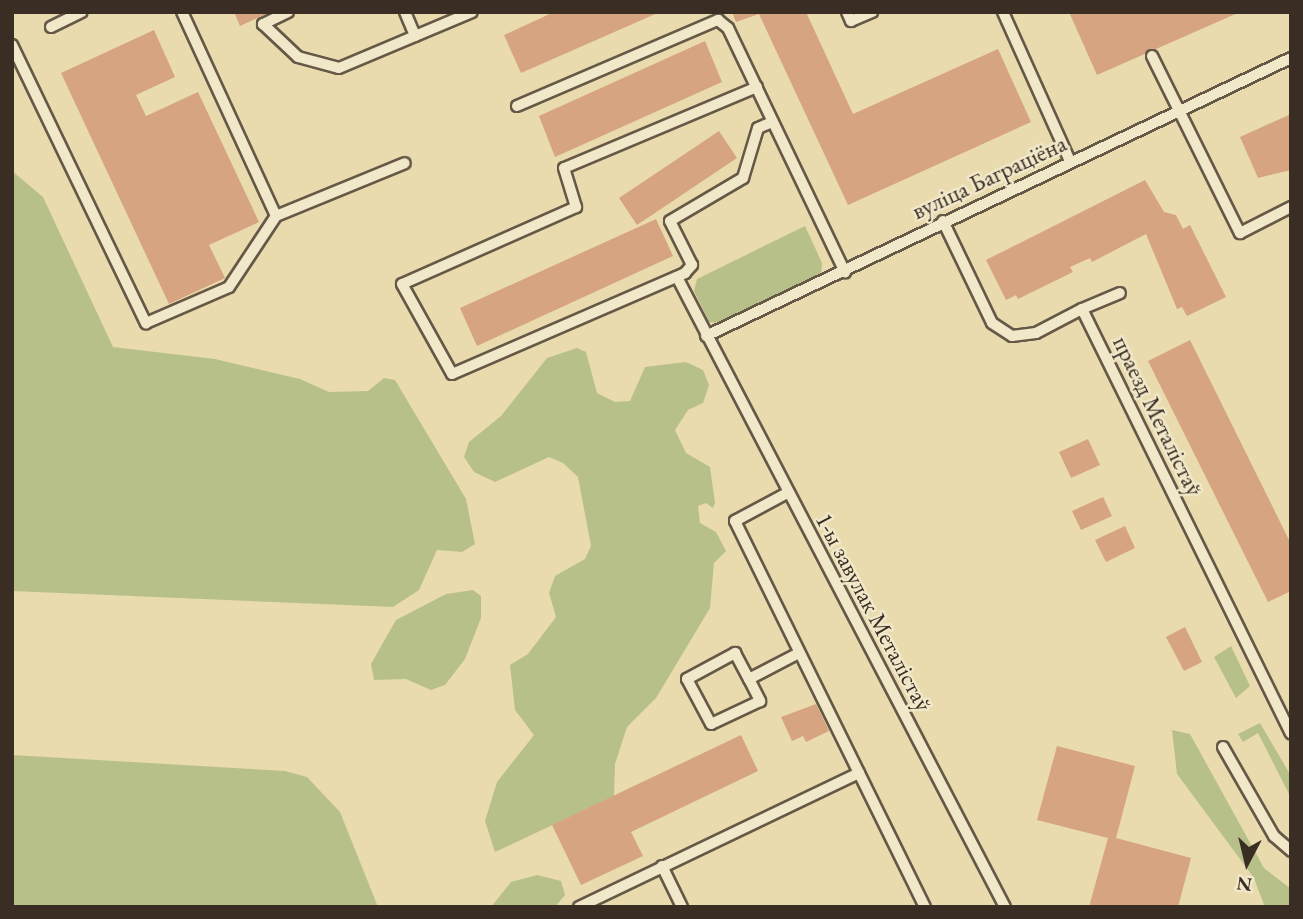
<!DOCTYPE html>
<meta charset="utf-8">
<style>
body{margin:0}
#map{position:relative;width:1303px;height:919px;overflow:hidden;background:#e9dbae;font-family:"EB Garamond",serif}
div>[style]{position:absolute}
.green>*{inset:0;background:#b8c08a}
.building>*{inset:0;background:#d6a480}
.roads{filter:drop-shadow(2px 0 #665846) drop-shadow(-2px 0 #665846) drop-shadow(0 2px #665846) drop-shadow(0 -2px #665846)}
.lane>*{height:10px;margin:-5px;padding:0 5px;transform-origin:5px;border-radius:5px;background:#f1e8ca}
span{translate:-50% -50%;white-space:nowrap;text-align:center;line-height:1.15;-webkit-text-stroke:5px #f1e8ca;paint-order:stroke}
.street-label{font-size:24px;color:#3a2d24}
.frame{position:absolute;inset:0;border:14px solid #3a2d24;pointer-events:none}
.north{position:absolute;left:1212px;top:828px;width:70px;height:70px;-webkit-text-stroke:5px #f1e8ca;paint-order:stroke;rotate:187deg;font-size:19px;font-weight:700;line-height:28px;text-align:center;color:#3a2d24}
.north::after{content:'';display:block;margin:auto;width:24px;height:32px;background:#3a2d24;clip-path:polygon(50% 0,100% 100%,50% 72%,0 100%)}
</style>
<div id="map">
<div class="green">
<div style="clip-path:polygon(12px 171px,43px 197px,113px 347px,215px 359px,300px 379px,329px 392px,368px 391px,384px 378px,395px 380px,466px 499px,475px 544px,462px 552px,437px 550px,419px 590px,393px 607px,12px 591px)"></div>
<div style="clip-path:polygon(805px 226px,822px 263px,821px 275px,720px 323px,709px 322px,694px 291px,697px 279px)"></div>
<div style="clip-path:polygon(577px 348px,586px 352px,597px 393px,615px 402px,630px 401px,645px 367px,686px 362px,703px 370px,709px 385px,703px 403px,688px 410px,675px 430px,686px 453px,710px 467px,715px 503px,713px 508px,706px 503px,698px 506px,700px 523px,716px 532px,726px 551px,714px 563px,710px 608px,656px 698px,627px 727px,615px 764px,614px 796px,495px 852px,485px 821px,497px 782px,534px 735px,515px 710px,510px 665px,528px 654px,556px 617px,549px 593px,555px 576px,585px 559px,591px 546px,578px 477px,563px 463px,549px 457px,495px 482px,474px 472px,464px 457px,469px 442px,501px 416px,547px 358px)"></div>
<div style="clip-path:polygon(473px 590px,481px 596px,481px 618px,465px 659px,445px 685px,431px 690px,406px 679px,374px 680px,371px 664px,396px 620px,446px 594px)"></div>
<div style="clip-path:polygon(1231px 646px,1250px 686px,1236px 698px,1214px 657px)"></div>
<div style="clip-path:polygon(1260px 723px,1291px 776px,1291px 798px,1258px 733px,1243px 742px,1238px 734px)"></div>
<div style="clip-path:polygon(1172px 730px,1190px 734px,1264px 868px,1291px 889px,1291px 907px,1264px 905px,1254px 878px,1177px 774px)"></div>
<div style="clip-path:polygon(12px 755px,285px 771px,307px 777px,340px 812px,378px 907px,12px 907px)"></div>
<div style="clip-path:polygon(537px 875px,561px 881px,565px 895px,555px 907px,491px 907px,511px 882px)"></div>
</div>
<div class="building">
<div style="clip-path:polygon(234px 12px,270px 12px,240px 26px)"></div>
<div style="clip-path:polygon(554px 12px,660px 12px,521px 73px,504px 35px)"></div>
<div style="clip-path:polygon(732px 12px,806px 12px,853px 114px,998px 49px,1031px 122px,848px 205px,759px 14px,736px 22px)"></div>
<div style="clip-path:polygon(1069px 12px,1240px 12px,1097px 75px)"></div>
<div style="clip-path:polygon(154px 30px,175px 77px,136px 95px,146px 116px,198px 92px,259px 222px,209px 245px,225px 278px,169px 304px,61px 73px)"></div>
<div style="clip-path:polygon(705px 41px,722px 82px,555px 157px,539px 116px)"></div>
<div style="clip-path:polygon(1291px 114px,1291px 170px,1258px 178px,1240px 137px)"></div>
<div style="clip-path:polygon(719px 131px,737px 158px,637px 225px,619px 198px)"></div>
<div style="clip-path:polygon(1145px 180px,1164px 212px,1176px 215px,1183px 229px,1190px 225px,1226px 297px,1187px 316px,1182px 307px,1177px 309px,1146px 234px,1092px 262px,1090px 258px,1070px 267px,1073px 272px,1018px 299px,1016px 295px,1006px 300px,986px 260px)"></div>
<div style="clip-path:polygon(656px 219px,673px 256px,477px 346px,460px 308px)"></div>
<div style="clip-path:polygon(1190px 340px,1291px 544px,1291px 591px,1268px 602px,1148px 361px)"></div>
<div style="clip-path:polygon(1088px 439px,1100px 465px,1071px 478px,1059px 452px)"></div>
<div style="clip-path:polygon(1103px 497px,1112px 516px,1081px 530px,1072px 511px)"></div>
<div style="clip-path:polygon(1125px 526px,1135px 548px,1106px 562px,1095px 540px)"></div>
<div style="clip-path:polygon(1185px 627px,1202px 662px,1184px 671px,1166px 637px)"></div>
<div style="clip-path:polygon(816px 704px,829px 731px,806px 742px,803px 736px,792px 741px,781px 717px)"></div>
<div style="clip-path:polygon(741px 735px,758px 771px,631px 832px,643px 856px,581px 885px,552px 825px)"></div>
<div style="clip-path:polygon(1057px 746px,1135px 766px,1116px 838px,1191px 858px,1178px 907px,1089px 907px,1108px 838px,1037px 820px)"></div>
</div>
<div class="roads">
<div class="lane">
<div style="left:288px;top:12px;width:28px;rotate:154deg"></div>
<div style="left:263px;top:24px;width:48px;rotate:43.3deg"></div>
<div style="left:298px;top:57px;width:42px;rotate:15deg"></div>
<div style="left:339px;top:68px;width:144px;rotate:-22.8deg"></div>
<div style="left:405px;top:12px;width:26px;rotate:67deg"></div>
<div style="left:847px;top:12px;width:10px;rotate:66deg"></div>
<div style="left:851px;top:21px;width:23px;rotate:-23deg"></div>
<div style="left:1003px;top:12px;width:163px;rotate:65.8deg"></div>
<div style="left:51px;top:27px;width:34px;rotate:-26deg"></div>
<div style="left:12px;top:45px;width:309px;rotate:64.3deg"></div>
<div style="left:146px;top:323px;width:90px;rotate:-23.4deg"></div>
<div style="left:229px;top:287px;width:85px;rotate:-56.5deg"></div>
<div style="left:276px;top:216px;width:225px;rotate:-114.7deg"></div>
<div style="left:1152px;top:56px;width:198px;rotate:63.6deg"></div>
<div style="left:1240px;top:233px;width:57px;rotate:-27deg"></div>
<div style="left:757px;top:87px;width:209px;rotate:157.2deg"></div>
<div style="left:564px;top:168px;width:41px;rotate:72.9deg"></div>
<div style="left:576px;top:207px;width:190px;rotate:156.1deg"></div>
<div style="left:402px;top:284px;width:103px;rotate:60.9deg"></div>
<div style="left:452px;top:374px;width:254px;rotate:-23.4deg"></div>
<div style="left:685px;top:273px;width:11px;rotate:-49deg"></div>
<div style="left:692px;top:265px;width:49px;rotate:-116.6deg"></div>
<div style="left:670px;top:221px;width:85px;rotate:-30.5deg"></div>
<div style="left:743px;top:178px;width:52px;rotate:-73.3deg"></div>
<div style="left:758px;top:128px;width:15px;rotate:-23deg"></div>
<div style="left:517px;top:106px;width:219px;rotate:-23.2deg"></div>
<div style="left:718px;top:20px;width:13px;rotate:39deg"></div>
<div style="left:728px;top:28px;width:271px;rotate:64.4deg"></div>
<div style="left:276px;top:216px;width:139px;rotate:-22.3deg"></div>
<div style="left:943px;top:221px;width:113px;rotate:64.3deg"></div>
<div style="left:992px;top:323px;width:24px;rotate:33deg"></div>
<div style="left:1012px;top:336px;width:24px;rotate:-7deg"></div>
<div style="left:1036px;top:333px;width:52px;rotate:-27.6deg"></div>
<div style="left:1082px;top:309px;width:473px;rotate:63.8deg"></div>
<div style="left:677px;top:277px;width:710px;rotate:62.5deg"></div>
<div style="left:1082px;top:309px;width:41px;rotate:-22.8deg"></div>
<div style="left:706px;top:336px;width:648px;rotate:-25.42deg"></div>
<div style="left:749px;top:679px;width:25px;rotate:63deg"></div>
<div style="left:760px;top:701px;width:54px;rotate:154.9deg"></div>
<div style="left:711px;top:724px;width:51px;rotate:-118.1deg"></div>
<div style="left:687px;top:679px;width:55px;rotate:-28.4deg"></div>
<div style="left:735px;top:653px;width:30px;rotate:62deg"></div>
<div style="left:749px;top:679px;width:56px;rotate:-27.5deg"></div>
<div style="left:1223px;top:747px;width:103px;rotate:60.2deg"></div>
<div style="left:1274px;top:836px;width:23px;rotate:41deg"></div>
<div style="left:859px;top:773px;width:149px;rotate:63.8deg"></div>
<div style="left:662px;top:866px;width:46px;rotate:64deg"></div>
<div style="left:579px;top:907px;width:310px;rotate:-25.6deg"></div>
<div style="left:859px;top:773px;width:281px;rotate:-116.2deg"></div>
<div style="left:735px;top:521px;width:59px;rotate:-28.3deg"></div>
</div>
</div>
<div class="street-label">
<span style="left:989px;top:177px;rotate:-25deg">вуліца Баграціёна</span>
<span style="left:1158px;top:416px;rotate:64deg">праезд Металістаў</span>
<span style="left:874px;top:612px;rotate:62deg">1-ы завулак Металістаў</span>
</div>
<div class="frame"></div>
<div class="north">N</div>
</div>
